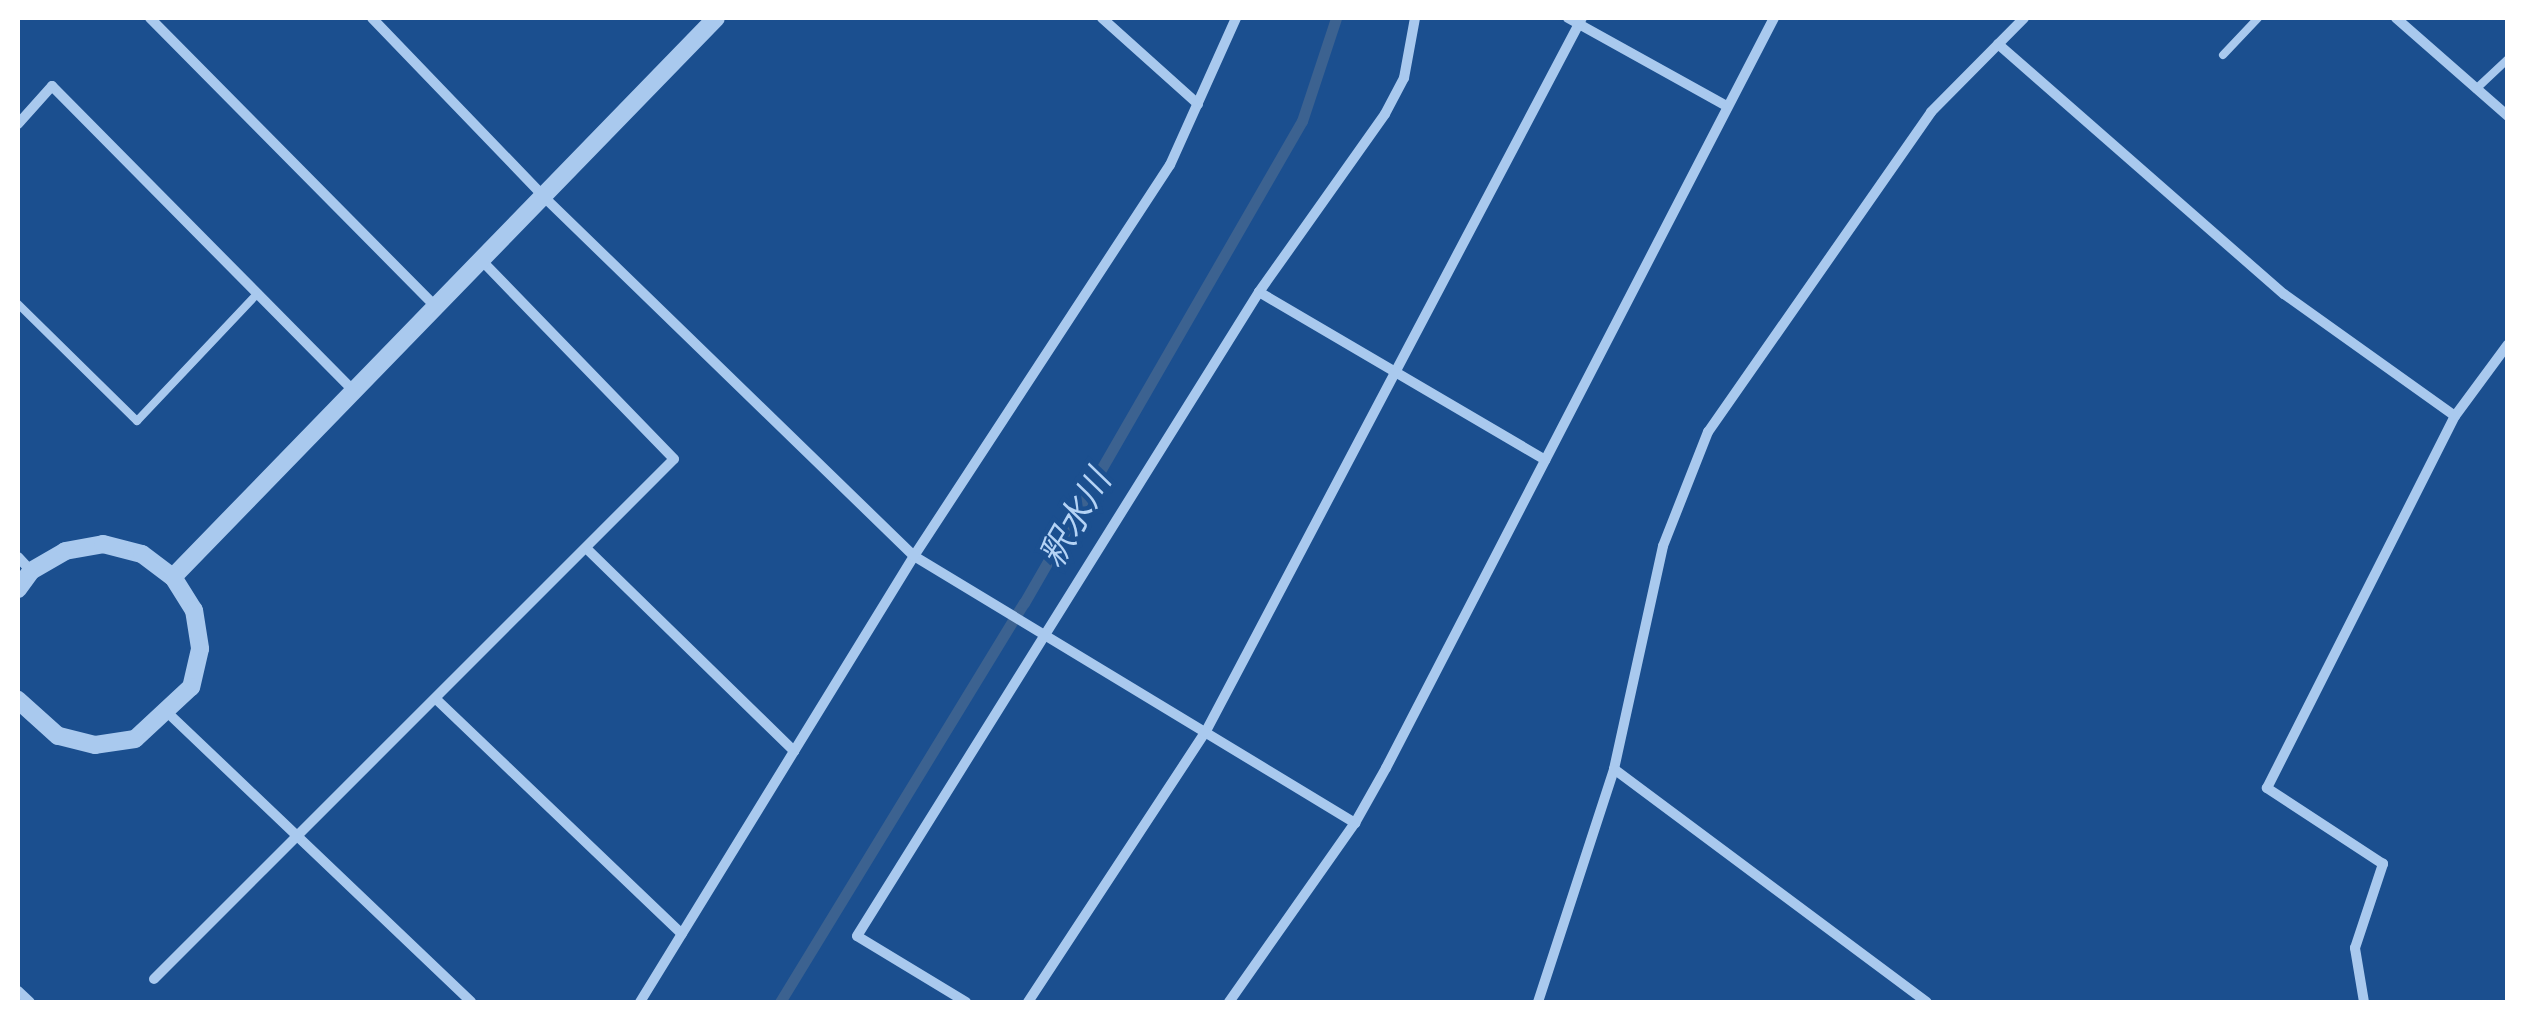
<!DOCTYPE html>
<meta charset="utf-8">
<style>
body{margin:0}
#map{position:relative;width:2525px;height:1020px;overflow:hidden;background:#1b4f8f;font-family:Ubuntu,"Noto Sans JP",sans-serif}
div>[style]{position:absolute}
.stream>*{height:11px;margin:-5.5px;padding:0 5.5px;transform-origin:5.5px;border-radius:5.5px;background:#3c6290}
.service>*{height:8px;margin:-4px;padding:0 4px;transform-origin:4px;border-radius:4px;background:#a9c9ee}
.minor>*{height:10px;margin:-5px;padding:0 5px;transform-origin:5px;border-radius:5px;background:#a9c9ee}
.tertiary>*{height:18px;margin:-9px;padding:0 9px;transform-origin:9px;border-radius:9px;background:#a9c9ee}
span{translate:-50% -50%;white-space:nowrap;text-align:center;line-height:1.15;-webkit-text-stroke:9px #1b4f8f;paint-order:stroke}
.water-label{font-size:35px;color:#b5d3f5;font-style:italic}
.frame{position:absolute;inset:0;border:20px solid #fff;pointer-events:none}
</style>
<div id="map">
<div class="stream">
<div style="left:780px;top:1002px;width:468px;rotate:-58.6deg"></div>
<div style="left:1024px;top:603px;width:556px;rotate:-60.03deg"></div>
<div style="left:1302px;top:121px;width:108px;rotate:-71.7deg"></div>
</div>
<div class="service">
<div style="left:2223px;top:55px;width:51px;rotate:-46.6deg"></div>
<div style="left:2476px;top:89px;width:44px;rotate:-43.2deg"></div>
<div style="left:18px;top:304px;width:167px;rotate:44.5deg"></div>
<div style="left:137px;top:421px;width:176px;rotate:-46.6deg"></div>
</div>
<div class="minor">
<div style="left:150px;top:18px;width:405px;rotate:45.3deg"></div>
<div style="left:372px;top:18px;width:247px;rotate:46.1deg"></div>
<div style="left:543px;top:196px;width:517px;rotate:44.14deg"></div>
<div style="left:914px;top:556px;width:516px;rotate:31.19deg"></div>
<div style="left:1102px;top:18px;width:129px;rotate:41.9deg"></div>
<div style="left:1568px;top:18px;width:179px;rotate:29deg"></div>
<div style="left:2396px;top:18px;width:149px;rotate:41.2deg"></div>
<div style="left:1998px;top:44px;width:380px;rotate:41.2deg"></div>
<div style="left:2284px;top:294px;width:210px;rotate:35.5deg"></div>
<div style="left:18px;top:124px;width:51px;rotate:-48.2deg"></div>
<div style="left:52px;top:86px;width:429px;rotate:45.3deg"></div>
<div style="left:1259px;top:292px;width:332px;rotate:30.4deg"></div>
<div style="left:586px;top:548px;width:291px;rotate:44.3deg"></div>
<div style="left:18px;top:557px;width:19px;rotate:47deg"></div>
<div style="left:436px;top:699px;width:340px;rotate:43.7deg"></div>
<div style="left:169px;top:714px;width:417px;rotate:43.6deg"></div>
<div style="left:1614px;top:769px;width:390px;rotate:36.7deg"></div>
<div style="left:154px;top:979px;width:735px;rotate:-45deg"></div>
<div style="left:674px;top:459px;width:279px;rotate:-134.1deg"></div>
<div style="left:18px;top:991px;width:16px;rotate:43deg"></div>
<div style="left:640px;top:1002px;width:523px;rotate:-58.44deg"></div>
<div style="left:914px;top:556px;width:467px;rotate:-56.8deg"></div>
<div style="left:1170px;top:165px;width:161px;rotate:-65.8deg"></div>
<div style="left:966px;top:1002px;width:127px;rotate:-148.8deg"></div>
<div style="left:857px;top:936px;width:759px;rotate:-58.03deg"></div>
<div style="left:1259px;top:292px;width:218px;rotate:-54.7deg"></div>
<div style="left:1385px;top:114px;width:41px;rotate:-62.2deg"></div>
<div style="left:1404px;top:78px;width:61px;rotate:-79.6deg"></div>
<div style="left:1028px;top:1002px;width:322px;rotate:-56.7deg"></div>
<div style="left:1205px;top:733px;width:808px;rotate:-62.2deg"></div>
<div style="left:1229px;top:1002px;width:219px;rotate:-54.9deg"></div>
<div style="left:1355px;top:823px;width:63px;rotate:-60.6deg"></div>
<div style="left:1386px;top:768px;width:844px;rotate:-62.65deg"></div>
<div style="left:1538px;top:1002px;width:245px;rotate:-71.9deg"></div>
<div style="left:1614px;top:769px;width:228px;rotate:-77.6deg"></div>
<div style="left:1663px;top:546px;width:123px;rotate:-68.5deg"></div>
<div style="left:1708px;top:432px;width:390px;rotate:-55.1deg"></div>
<div style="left:1931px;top:112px;width:132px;rotate:-45.3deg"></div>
<div style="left:2364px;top:1002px;width:55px;rotate:-99.5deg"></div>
<div style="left:2355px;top:948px;width:89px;rotate:-71.6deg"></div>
<div style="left:2383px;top:864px;width:139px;rotate:-146.8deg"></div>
<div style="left:2267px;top:788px;width:417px;rotate:-63.2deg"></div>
<div style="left:2455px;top:416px;width:89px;rotate:-53.6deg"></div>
</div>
<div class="tertiary">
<div style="left:173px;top:577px;width:779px;rotate:-45.83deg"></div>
<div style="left:18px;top:589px;width:22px;rotate:-54deg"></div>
<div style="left:31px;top:571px;width:39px;rotate:-30deg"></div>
<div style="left:65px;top:551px;width:39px;rotate:-10deg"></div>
<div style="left:103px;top:544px;width:40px;rotate:14.4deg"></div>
<div style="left:142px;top:554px;width:39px;rotate:37deg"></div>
<div style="left:173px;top:577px;width:39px;rotate:58deg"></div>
<div style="left:194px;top:610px;width:39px;rotate:81deg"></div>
<div style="left:200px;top:649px;width:39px;rotate:103deg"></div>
<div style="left:191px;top:687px;width:76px;rotate:137.1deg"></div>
<div style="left:135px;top:739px;width:40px;rotate:171.5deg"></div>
<div style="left:95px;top:745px;width:38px;rotate:-166deg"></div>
<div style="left:58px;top:736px;width:54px;rotate:-138deg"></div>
</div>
<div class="water-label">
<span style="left:1074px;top:518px;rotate:-60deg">釈水川</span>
</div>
<div class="frame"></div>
</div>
